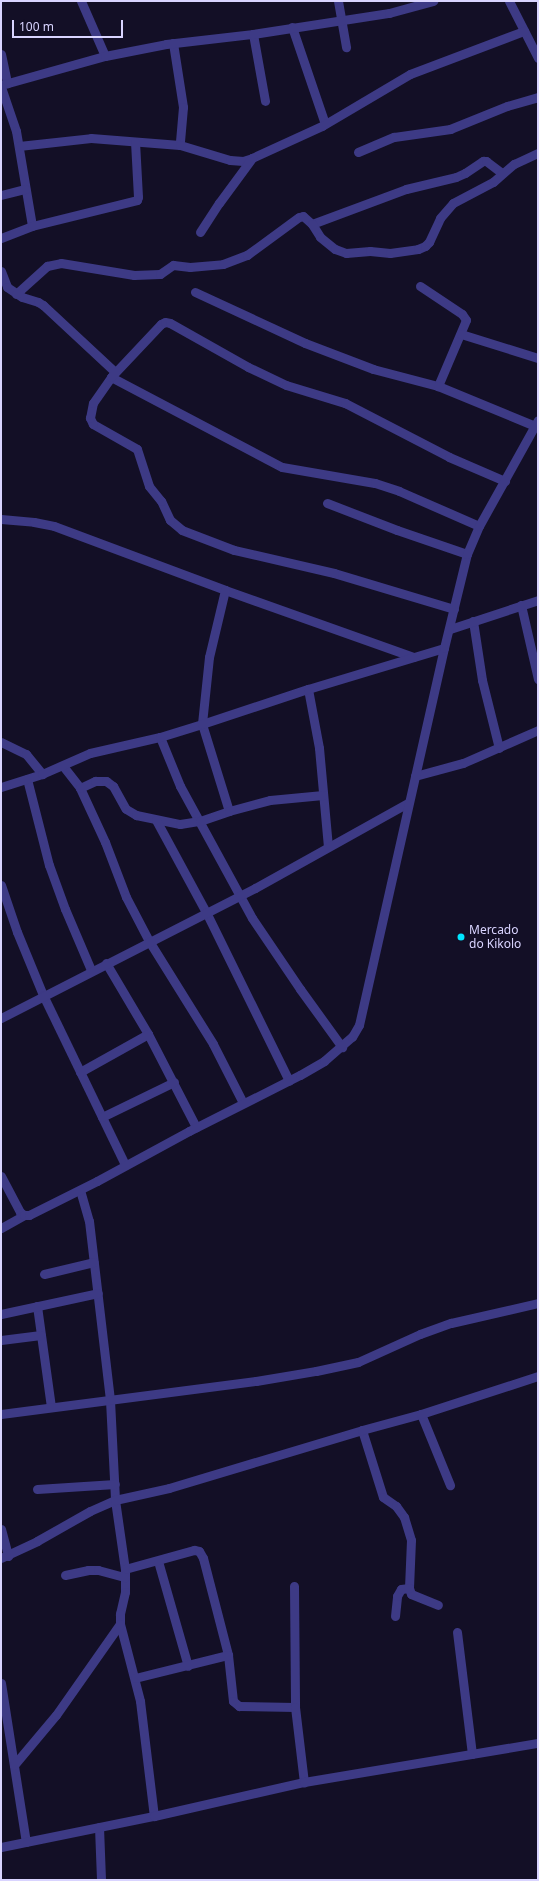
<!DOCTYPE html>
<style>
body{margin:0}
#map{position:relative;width:539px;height:1881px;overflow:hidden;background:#130f26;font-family:"Noto Sans",sans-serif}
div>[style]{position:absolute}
.minor>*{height:9px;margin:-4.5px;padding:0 4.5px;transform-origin:4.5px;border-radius:4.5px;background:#3d3a85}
.dots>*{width:11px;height:11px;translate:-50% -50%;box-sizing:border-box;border:2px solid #130f26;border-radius:50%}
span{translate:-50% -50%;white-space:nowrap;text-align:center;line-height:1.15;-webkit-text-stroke:3px #130f26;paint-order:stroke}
.poi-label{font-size:12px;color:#d9d4ff}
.left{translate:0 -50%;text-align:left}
.frame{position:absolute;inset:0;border:2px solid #d9d4ff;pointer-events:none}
.scale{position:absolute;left:12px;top:20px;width:111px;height:18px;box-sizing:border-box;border:2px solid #d9d4ff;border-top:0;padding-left:5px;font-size:12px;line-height:14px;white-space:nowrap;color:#d9d4ff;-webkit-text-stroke:3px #130f26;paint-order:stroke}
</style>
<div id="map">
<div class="minor">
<div style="left:81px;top:1px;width:60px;rotate:66.4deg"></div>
<div style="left:338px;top:1px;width:47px;rotate:80.1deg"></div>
<div style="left:509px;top:1px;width:64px;rotate:63deg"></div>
<div style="left:292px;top:27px;width:102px;rotate:71.2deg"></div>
<div style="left:253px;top:34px;width:68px;rotate:79.8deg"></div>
<div style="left:173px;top:43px;width:65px;rotate:81.1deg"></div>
<div style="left:183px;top:107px;width:38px;rotate:95deg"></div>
<div style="left:1px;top:54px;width:30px;rotate:78deg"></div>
<div style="left:1px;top:85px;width:108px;rotate:-15.6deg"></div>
<div style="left:105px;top:56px;width:62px;rotate:-11.1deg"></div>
<div style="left:166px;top:44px;width:88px;rotate:-6.6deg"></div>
<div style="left:253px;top:34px;width:138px;rotate:-8.8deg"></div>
<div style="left:389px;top:13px;width:46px;rotate:-15.3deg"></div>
<div style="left:1px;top:87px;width:46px;rotate:71.2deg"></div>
<div style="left:16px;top:131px;width:96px;rotate:80.4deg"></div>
<div style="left:19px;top:146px;width:72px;rotate:-6.3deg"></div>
<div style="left:91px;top:138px;width:89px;rotate:4.5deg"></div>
<div style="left:180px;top:145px;width:52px;rotate:16.7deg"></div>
<div style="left:230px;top:160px;width:13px;rotate:4deg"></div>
<div style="left:243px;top:161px;width:9px;rotate:-18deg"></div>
<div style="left:252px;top:158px;width:77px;rotate:-24.6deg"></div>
<div style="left:322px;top:126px;width:102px;rotate:-30.6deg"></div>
<div style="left:410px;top:74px;width:122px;rotate:-20.7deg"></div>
<div style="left:358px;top:152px;width:39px;rotate:-23deg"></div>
<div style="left:394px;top:137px;width:57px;rotate:-8.1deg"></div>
<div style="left:450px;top:129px;width:61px;rotate:-22deg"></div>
<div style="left:507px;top:106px;width:32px;rotate:-16deg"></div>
<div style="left:1px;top:195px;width:25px;rotate:-14deg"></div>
<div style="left:312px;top:224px;width:100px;rotate:-20.4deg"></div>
<div style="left:406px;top:189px;width:51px;rotate:-13.5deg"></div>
<div style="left:456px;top:177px;width:10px;rotate:-24deg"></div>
<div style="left:465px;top:173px;width:22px;rotate:-34deg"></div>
<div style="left:483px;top:161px;width:3px"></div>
<div style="left:486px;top:161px;width:20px;rotate:37deg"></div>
<div style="left:200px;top:232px;width:35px;rotate:-57deg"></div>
<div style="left:219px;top:203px;width:56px;rotate:-53.7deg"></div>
<div style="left:1px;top:238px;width:33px;rotate:-21deg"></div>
<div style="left:32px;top:226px;width:108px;rotate:-13.9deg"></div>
<div style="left:137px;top:200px;width:3px;rotate:-72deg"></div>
<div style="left:138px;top:197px;width:55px;rotate:-93.1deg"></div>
<div style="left:1px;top:271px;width:17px;rotate:69deg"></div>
<div style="left:7px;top:287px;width:18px;rotate:34deg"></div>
<div style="left:22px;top:297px;width:17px;rotate:17deg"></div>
<div style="left:38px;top:302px;width:6px;rotate:31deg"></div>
<div style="left:43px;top:305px;width:98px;rotate:42.9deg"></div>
<div style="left:420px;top:286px;width:50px;rotate:33.7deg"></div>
<div style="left:462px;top:314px;width:7px;rotate:56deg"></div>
<div style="left:466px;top:320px;width:72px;rotate:113deg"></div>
<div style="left:195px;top:292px;width:121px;rotate:24.9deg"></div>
<div style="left:305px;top:343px;width:73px;rotate:20.9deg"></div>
<div style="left:373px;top:369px;width:67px;rotate:14.7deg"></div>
<div style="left:438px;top:386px;width:105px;rotate:22.4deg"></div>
<div style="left:16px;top:294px;width:42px;rotate:-42.1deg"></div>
<div style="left:47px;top:266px;width:14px;rotate:-12deg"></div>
<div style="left:61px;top:263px;width:74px;rotate:9.3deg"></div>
<div style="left:134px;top:275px;width:26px;rotate:-2deg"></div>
<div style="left:160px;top:274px;width:16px;rotate:-35deg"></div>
<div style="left:173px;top:265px;width:17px;rotate:7deg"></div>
<div style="left:190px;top:267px;width:33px;rotate:-5deg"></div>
<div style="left:223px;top:264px;width:26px;rotate:-21deg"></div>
<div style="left:247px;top:255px;width:64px;rotate:-36.2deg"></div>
<div style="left:299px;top:217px;width:4px;rotate:-14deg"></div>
<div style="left:303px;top:216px;width:12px;rotate:42deg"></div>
<div style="left:312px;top:224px;width:15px;rotate:58deg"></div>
<div style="left:320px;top:237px;width:19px;rotate:39deg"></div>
<div style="left:335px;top:249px;width:12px;rotate:20deg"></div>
<div style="left:346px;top:253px;width:24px;rotate:-5deg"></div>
<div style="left:370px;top:251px;width:20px;rotate:6deg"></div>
<div style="left:390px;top:253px;width:28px;rotate:-8deg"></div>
<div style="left:418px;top:249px;width:8px;rotate:-23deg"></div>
<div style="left:425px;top:246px;width:6px;rotate:-45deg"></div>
<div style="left:429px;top:242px;width:26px;rotate:-65deg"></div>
<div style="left:440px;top:218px;width:20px;rotate:-49deg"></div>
<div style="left:453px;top:203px;width:45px;rotate:-27.7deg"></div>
<div style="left:493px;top:182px;width:28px;rotate:-41deg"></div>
<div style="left:514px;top:164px;width:26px;rotate:-25deg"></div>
<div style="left:461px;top:334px;width:81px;rotate:17.3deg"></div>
<div style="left:111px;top:377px;width:193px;rotate:27.8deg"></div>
<div style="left:282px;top:467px;width:94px;rotate:9.8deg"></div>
<div style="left:375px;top:483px;width:25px;rotate:18deg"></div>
<div style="left:399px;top:491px;width:87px;rotate:23.6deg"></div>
<div style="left:327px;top:503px;width:75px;rotate:21.1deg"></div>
<div style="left:397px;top:530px;width:74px;rotate:18.9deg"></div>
<div style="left:1px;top:519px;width:33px;rotate:5deg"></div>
<div style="left:34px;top:522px;width:20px;rotate:11deg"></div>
<div style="left:54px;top:526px;width:183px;rotate:20.5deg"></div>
<div style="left:225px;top:590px;width:200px;rotate:19.6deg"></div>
<div style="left:225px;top:590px;width:69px;rotate:103.4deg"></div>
<div style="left:209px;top:657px;width:67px;rotate:96deg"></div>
<div style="left:202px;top:724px;width:91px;rotate:72.8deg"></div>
<div style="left:521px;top:605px;width:76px;rotate:77.1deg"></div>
<div style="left:454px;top:609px;width:125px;rotate:-163.3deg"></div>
<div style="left:334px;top:573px;width:103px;rotate:-167deg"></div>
<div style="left:234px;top:550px;width:56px;rotate:-159deg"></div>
<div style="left:182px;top:530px;width:16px;rotate:-140deg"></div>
<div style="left:170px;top:520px;width:21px;rotate:-115deg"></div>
<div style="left:161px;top:501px;width:19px;rotate:-129deg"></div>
<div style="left:149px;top:486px;width:39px;rotate:-108deg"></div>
<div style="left:137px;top:449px;width:51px;rotate:-150.4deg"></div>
<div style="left:93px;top:424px;width:7px;rotate:-117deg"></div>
<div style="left:90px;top:418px;width:15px;rotate:-79deg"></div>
<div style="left:93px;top:403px;width:32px;rotate:-55deg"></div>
<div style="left:111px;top:377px;width:73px;rotate:-46.7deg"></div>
<div style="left:161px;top:324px;width:4px;rotate:-27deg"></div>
<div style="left:165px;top:322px;width:5px;rotate:11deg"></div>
<div style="left:170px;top:323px;width:90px;rotate:29.4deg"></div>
<div style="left:248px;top:367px;width:42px;rotate:25.3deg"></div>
<div style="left:286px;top:385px;width:62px;rotate:17deg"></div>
<div style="left:345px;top:403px;width:117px;rotate:27.4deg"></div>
<div style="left:449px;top:457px;width:61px;rotate:23.2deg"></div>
<div style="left:473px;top:621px;width:60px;rotate:81.3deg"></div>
<div style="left:482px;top:680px;width:70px;rotate:76deg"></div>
<div style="left:450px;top:629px;width:93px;rotate:-18.2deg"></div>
<div style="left:308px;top:689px;width:60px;rotate:79.4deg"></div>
<div style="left:319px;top:748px;width:99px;rotate:84.8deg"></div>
<div style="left:160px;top:737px;width:53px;rotate:67.8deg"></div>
<div style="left:180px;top:786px;width:150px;rotate:61.4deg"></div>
<div style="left:252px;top:918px;width:86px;rotate:55.9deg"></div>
<div style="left:300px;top:989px;width:72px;rotate:54.1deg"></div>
<div style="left:1px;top:742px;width:28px;rotate:26deg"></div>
<div style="left:26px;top:754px;width:26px;rotate:51deg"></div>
<div style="left:63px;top:766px;width:28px;rotate:52deg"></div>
<div style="left:80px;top:788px;width:60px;rotate:65.2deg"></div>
<div style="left:105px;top:842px;width:59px;rotate:69.1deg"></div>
<div style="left:126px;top:897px;width:50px;rotate:62.4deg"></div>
<div style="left:149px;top:941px;width:121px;rotate:58.1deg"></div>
<div style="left:213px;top:1044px;width:66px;rotate:63deg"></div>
<div style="left:415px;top:776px;width:50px;rotate:-15.2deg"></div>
<div style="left:463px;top:763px;width:82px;rotate:-23.7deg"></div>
<div style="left:27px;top:779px;width:89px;rotate:75.7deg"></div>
<div style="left:49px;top:865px;width:47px;rotate:70deg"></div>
<div style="left:65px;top:909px;width:66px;rotate:66.9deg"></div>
<div style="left:1px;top:787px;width:43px;rotate:-17.6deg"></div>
<div style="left:42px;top:774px;width:52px;rotate:-23.6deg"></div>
<div style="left:90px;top:753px;width:72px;rotate:-12.9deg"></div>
<div style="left:160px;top:737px;width:44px;rotate:-17.2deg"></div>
<div style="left:202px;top:724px;width:112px;rotate:-18.3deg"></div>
<div style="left:308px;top:689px;width:142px;rotate:-16.8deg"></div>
<div style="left:80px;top:788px;width:17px;rotate:-25deg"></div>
<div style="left:95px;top:781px;width:11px"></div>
<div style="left:106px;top:781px;width:9px;rotate:36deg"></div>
<div style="left:113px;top:786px;width:26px;rotate:61deg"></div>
<div style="left:126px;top:809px;width:12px;rotate:31deg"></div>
<div style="left:136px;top:815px;width:45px;rotate:11.6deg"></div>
<div style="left:180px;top:824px;width:20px;rotate:-9deg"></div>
<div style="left:200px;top:821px;width:31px;rotate:-19deg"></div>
<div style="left:229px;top:811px;width:42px;rotate:-15deg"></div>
<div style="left:270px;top:800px;width:53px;rotate:-5.4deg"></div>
<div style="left:156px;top:820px;width:105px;rotate:61.5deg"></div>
<div style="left:206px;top:912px;width:188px;rotate:63.8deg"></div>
<div style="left:1px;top:885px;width:50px;rotate:71.2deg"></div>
<div style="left:17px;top:932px;width:68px;rotate:67.6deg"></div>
<div style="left:43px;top:995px;width:189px;rotate:64.2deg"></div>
<div style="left:106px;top:963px;width:82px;rotate:59.4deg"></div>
<div style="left:148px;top:1034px;width:105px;rotate:62.7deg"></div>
<div style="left:1px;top:1018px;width:285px;rotate:-27.1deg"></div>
<div style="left:255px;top:888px;width:175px;rotate:-29.1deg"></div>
<div style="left:80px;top:1072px;width:78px;rotate:-29.2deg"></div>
<div style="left:102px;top:1117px;width:80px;rotate:-25.9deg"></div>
<div style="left:1px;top:1176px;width:41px;rotate:62.2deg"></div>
<div style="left:20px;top:1212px;width:5px;rotate:37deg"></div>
<div style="left:80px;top:1190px;width:32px;rotate:74deg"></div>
<div style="left:89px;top:1221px;width:180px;rotate:83.3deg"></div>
<div style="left:110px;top:1400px;width:100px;rotate:87.1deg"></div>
<div style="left:115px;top:1500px;width:70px;rotate:81.8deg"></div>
<div style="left:125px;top:1569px;width:23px;rotate:90deg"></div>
<div style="left:125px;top:1592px;width:23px;rotate:103deg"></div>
<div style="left:120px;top:1614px;width:10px;rotate:90deg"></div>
<div style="left:120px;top:1624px;width:80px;rotate:75.4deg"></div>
<div style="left:140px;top:1701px;width:116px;rotate:83.1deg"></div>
<div style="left:1px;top:1228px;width:26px;rotate:-29deg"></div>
<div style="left:24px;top:1215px;width:5px"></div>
<div style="left:29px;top:1215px;width:76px;rotate:-26.6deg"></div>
<div style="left:97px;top:1181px;width:105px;rotate:-28.5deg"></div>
<div style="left:189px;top:1131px;width:124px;rotate:-26.8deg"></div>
<div style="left:300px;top:1075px;width:28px;rotate:-30deg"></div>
<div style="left:324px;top:1061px;width:37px;rotate:-41deg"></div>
<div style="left:352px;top:1037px;width:14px;rotate:-60deg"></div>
<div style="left:359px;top:1025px;width:386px;rotate:-77.3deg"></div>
<div style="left:444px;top:648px;width:97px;rotate:-76.3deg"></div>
<div style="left:467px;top:554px;width:30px;rotate:-67deg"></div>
<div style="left:479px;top:526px;width:121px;rotate:-60.9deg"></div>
<div style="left:44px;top:1274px;width:51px;rotate:-13.5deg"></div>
<div style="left:37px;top:1306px;width:102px;rotate:82.1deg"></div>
<div style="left:1px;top:1314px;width:99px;rotate:-12.2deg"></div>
<div style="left:1px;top:1340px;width:40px;rotate:-7.1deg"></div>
<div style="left:1px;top:1414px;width:257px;rotate:-7.4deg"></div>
<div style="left:256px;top:1381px;width:61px;rotate:-9.5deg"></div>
<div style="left:316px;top:1371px;width:43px;rotate:-12.1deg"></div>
<div style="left:358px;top:1362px;width:68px;rotate:-24.3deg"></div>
<div style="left:420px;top:1334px;width:33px;rotate:-20deg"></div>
<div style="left:451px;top:1323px;width:89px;rotate:-12.9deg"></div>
<div style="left:421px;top:1414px;width:77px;rotate:67.8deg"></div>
<div style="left:362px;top:1430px;width:70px;rotate:72.6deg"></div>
<div style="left:383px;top:1497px;width:16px;rotate:35deg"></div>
<div style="left:396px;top:1506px;width:14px;rotate:54deg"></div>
<div style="left:404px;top:1517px;width:24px;rotate:73deg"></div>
<div style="left:411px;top:1540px;width:48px;rotate:92.4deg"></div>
<div style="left:409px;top:1588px;width:6px;rotate:72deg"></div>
<div style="left:411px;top:1594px;width:29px;rotate:22deg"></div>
<div style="left:37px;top:1489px;width:78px;rotate:-3.7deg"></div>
<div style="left:1px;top:1529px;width:28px;rotate:75deg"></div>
<div style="left:1px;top:1558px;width:40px;rotate:-25deg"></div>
<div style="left:37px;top:1541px;width:61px;rotate:-29.5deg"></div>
<div style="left:90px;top:1511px;width:27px;rotate:-24deg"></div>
<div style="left:115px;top:1500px;width:55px;rotate:-12.5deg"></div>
<div style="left:169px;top:1488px;width:202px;rotate:-16.7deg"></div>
<div style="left:362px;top:1430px;width:61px;rotate:-15.2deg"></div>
<div style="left:421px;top:1414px;width:123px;rotate:-18deg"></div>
<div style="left:158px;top:1561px;width:109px;rotate:74.1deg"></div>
<div style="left:125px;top:1569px;width:72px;rotate:-15.4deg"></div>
<div style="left:194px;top:1550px;width:5px;rotate:11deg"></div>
<div style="left:199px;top:1551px;width:8px;rotate:60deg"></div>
<div style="left:203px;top:1558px;width:100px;rotate:75.5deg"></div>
<div style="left:228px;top:1655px;width:46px;rotate:83.8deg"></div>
<div style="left:233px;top:1701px;width:8px;rotate:40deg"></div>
<div style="left:239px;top:1706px;width:56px;rotate:1deg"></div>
<div style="left:65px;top:1575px;width:24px;rotate:-12deg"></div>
<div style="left:88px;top:1570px;width:10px"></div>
<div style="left:98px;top:1570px;width:28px;rotate:15deg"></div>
<div style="left:294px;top:1586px;width:121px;rotate:89.5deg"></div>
<div style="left:295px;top:1707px;width:76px;rotate:83.2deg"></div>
<div style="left:395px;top:1616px;width:20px;rotate:-84deg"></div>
<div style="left:397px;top:1596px;width:8px;rotate:-60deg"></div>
<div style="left:401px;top:1589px;width:8px;rotate:-7deg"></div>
<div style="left:457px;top:1632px;width:123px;rotate:83deg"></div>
<div style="left:135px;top:1678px;width:96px;rotate:-13.9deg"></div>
<div style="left:1px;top:1683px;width:161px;rotate:81.1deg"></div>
<div style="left:14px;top:1765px;width:65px;rotate:-50deg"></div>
<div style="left:56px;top:1715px;width:111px;rotate:-54.9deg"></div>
<div style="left:99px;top:1827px;width:53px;rotate:87.8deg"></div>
<div style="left:1px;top:1847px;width:156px;rotate:-11.5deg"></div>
<div style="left:154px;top:1816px;width:154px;rotate:-12.8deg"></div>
<div style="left:304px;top:1782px;width:237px;rotate:-9.5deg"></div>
</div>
<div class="dots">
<div style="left:461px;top:937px;background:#00e5ff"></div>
</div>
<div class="poi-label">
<span class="left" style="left:469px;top:937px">Mercado<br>do Kikolo</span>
</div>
<div class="frame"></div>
<div class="scale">100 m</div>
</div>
